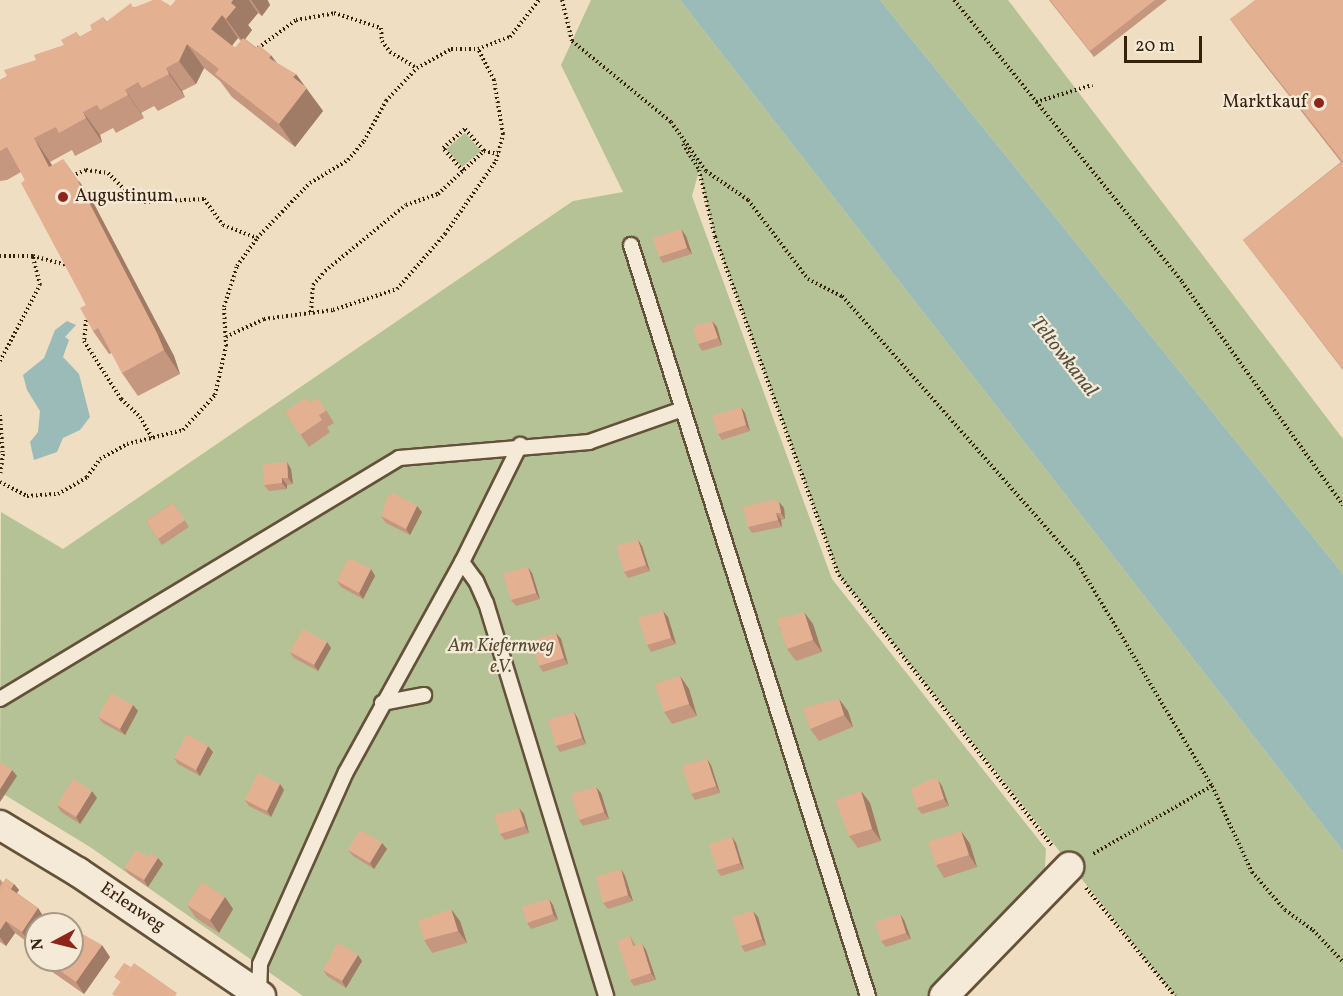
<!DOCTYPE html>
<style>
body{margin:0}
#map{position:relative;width:1343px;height:996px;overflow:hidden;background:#efdec1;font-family:Vollkorn,serif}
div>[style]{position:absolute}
.green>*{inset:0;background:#b5c296}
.water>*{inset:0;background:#9abbb7}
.path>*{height:4px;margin-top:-2px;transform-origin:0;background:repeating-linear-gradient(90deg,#36220c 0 1.5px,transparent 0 4.5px)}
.roads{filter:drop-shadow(2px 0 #645139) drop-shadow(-2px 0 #645139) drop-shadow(0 2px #645139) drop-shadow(0 -2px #645139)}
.lane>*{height:14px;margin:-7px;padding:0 7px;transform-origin:7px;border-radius:7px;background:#f5ead7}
.street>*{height:28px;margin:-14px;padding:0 14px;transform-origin:14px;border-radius:14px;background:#f5ead7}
.wall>*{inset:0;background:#c4977e}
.shaded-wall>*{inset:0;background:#a07b66}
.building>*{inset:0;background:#e4b092}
.dots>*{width:16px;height:16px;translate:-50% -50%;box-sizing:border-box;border:3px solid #f5ead7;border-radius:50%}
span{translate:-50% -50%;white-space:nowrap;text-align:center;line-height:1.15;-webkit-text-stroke:4.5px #f5ead7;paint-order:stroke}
.poi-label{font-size:18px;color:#36220c}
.right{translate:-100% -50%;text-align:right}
.left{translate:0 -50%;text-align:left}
.park-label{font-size:18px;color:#564a2e;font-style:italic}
.street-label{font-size:18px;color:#36220c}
.water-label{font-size:20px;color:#54503f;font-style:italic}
.north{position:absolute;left:24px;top:912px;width:60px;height:60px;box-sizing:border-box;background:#f5ead7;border:2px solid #a99a86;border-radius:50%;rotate:263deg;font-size:16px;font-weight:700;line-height:24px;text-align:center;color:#36220c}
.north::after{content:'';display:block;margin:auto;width:21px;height:27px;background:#8f2418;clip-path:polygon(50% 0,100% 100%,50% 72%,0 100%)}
.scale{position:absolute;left:1124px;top:36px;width:78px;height:27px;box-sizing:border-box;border:3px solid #36220c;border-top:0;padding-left:8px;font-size:18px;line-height:21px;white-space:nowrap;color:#36220c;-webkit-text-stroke:4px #f5ead7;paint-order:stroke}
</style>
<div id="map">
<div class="green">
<div style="clip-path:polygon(591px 0,680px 0,1343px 851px,1343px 996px,1175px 996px,839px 575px,715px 237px,699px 171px,692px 196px,832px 579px,1046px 849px,1044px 882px,932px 996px,303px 996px,90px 847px,0 792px,1px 512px,63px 549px,573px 201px,623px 192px,561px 65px)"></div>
<div style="clip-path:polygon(880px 0,1008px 0,1343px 439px,1343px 574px)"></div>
<div style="clip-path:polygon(465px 133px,481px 151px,462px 167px,446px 149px)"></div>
</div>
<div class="water">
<div style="clip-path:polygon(680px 0,880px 0,1343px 574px,1343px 851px)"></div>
<div style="clip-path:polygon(67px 321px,76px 325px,65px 337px,69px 340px,63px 357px,79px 374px,90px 417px,80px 430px,63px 438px,57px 452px,34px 460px,30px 442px,38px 432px,40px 411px,27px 390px,23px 375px,44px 358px,55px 330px)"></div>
</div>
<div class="path">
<div style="left:562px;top:0;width:42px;rotate:76.3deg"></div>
<div style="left:572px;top:41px;width:128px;rotate:39.3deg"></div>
<div style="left:671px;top:122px;width:60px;rotate:54.5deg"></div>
<div style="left:706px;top:171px;width:51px;rotate:34.6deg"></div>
<div style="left:748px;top:200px;width:99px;rotate:52.8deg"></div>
<div style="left:808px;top:279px;width:38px;rotate:27deg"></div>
<div style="left:842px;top:296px;width:357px;rotate:48.6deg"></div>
<div style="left:1078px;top:564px;width:259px;rotate:58.9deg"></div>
<div style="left:1212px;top:786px;width:139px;rotate:150.3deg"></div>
<div style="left:954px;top:0;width:363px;rotate:51deg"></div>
<div style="left:1182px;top:282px;width:275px;rotate:54.2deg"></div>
<div style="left:258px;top:48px;width:47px;rotate:-36.4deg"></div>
<div style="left:296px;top:20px;width:39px;rotate:-10deg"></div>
<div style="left:334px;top:13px;width:49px;rotate:17.7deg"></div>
<div style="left:381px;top:28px;width:13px;rotate:86deg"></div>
<div style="left:382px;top:41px;width:14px;rotate:54deg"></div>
<div style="left:390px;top:52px;width:31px;rotate:31deg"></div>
<div style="left:1036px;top:102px;width:59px;rotate:-16.9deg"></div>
<div style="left:683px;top:144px;width:31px;rotate:58deg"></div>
<div style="left:699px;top:170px;width:69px;rotate:76.6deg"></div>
<div style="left:715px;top:237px;width:360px;rotate:69.9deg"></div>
<div style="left:839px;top:575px;width:346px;rotate:51.8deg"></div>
<div style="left:463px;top:171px;width:30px;rotate:-131deg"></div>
<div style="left:443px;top:148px;width:29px;rotate:-41deg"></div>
<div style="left:465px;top:129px;width:29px;rotate:49deg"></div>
<div style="left:72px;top:176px;width:15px;rotate:-23deg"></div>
<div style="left:86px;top:170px;width:22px;rotate:8deg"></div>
<div style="left:108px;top:173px;width:34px;rotate:45deg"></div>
<div style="left:132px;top:197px;width:13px;rotate:23deg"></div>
<div style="left:144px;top:202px;width:60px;rotate:-2.9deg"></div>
<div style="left:204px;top:199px;width:32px;rotate:54deg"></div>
<div style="left:223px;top:225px;width:36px;rotate:21deg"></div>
<div style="left:0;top:256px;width:33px"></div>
<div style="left:33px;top:256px;width:35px;rotate:15deg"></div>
<div style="left:311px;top:312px;width:27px;rotate:-86deg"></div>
<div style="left:313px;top:285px;width:18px;rotate:-49deg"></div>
<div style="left:325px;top:271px;width:104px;rotate:-39.2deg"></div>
<div style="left:406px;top:205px;width:34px;rotate:-19deg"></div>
<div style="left:438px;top:194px;width:63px;rotate:-43.1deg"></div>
<div style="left:484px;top:151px;width:14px;rotate:12deg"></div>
<div style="left:86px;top:320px;width:21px;rotate:95deg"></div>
<div style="left:84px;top:341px;width:69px;rotate:57.5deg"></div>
<div style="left:121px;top:399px;width:26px;rotate:43deg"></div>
<div style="left:140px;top:417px;width:24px;rotate:60deg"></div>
<div style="left:226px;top:337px;width:42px;rotate:-25.3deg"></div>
<div style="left:264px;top:319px;width:70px;rotate:-7.4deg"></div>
<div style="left:333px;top:310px;width:67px;rotate:-18.2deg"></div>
<div style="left:397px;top:289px;width:73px;rotate:-48.9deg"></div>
<div style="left:445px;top:234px;width:89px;rotate:-55.1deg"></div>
<div style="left:496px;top:161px;width:28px;rotate:-75deg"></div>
<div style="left:503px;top:134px;width:55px;rotate:-99.5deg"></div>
<div style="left:494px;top:80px;width:35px;rotate:-117deg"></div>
<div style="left:0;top:361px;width:86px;rotate:-62.2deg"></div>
<div style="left:40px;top:285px;width:30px;rotate:-104deg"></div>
<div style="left:0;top:415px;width:39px;rotate:86deg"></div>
<div style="left:3px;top:454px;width:21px;rotate:98deg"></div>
<div style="left:0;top:482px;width:30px;rotate:27deg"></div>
<div style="left:27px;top:496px;width:31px;rotate:-4deg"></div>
<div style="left:58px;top:494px;width:34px;rotate:-30deg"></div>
<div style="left:87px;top:477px;width:22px;rotate:-54deg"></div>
<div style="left:100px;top:459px;width:31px;rotate:-29deg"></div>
<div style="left:127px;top:444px;width:58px;rotate:-14deg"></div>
<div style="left:183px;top:430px;width:47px;rotate:-47.6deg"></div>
<div style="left:215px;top:395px;width:50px;rotate:-77.3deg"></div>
<div style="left:226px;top:346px;width:39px;rotate:-93deg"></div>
<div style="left:224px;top:307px;width:43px;rotate:-72.4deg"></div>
<div style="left:237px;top:266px;width:34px;rotate:-54deg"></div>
<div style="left:257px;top:238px;width:76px;rotate:-46.1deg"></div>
<div style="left:310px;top:183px;width:44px;rotate:-31.2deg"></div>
<div style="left:348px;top:160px;width:25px;rotate:-50deg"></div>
<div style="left:364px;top:141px;width:46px;rotate:-61.2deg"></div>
<div style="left:386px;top:101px;width:45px;rotate:-46.8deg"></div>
<div style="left:417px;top:68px;width:39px;rotate:-29deg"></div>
<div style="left:451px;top:49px;width:27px"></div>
<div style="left:478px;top:49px;width:34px;rotate:-21deg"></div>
<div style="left:510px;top:37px;width:47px;rotate:-51.9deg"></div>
<div style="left:1212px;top:786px;width:95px;rotate:65.1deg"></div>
<div style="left:1252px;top:872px;width:50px;rotate:49deg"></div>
<div style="left:1285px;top:910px;width:34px;rotate:36deg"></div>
<div style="left:1313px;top:930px;width:44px;rotate:46.8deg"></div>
<div style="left:1086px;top:888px;width:140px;rotate:50.5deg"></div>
</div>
<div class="roads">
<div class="lane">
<div style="left:631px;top:245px;width:788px;rotate:72.49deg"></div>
<div style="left:462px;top:562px;width:24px;rotate:54deg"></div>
<div style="left:476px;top:581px;width:24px;rotate:66deg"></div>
<div style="left:486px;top:603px;width:411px;rotate:73deg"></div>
<div style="left:0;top:699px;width:466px;rotate:-31.1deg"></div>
<div style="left:399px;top:458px;width:191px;rotate:-4.8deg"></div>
<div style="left:589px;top:442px;width:96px;rotate:-19.4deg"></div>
<div style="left:382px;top:703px;width:43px;rotate:-10.8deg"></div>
<div style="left:259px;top:994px;width:30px;rotate:-88deg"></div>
<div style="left:260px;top:964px;width:210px;rotate:-65.9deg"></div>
<div style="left:346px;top:772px;width:240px;rotate:-61.1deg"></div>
<div style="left:462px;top:562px;width:131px;rotate:-63.6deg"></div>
</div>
<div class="street">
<div style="left:0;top:825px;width:91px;rotate:31.1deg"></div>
<div style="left:78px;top:872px;width:221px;rotate:34.1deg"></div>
<div style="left:944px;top:996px;width:180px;rotate:-45.9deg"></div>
</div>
</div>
<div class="wall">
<div style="clip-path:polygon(evenodd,176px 0,268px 0,270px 5px,262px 16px,258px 13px,248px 25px,252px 30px,245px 39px,277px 63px,304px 86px,323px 111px,295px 147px,232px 97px,220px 81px,204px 68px,196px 84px,182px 91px,185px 97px,158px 111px,154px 106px,141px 113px,144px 118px,116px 133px,113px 128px,100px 135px,102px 142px,75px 156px,72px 150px,50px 162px,52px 165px,80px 182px,94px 204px,174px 356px,180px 374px,138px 396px,122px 373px,112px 353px,109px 354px,93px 331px,86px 305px,21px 172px,7px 180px,0 181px,0 80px,64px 45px,76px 32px,80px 37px,92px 30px,103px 17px,107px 22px,134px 7px,171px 6px,176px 0,238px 38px,241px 41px,235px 48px,232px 45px,238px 38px)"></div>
<div style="clip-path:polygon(1049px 0,1167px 0,1094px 57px)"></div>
<div style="clip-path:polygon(1343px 0,1343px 370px,1243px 240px,1341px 162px,1247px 42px,1230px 19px)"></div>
<div style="clip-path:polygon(686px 236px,692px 254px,663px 263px,659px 257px)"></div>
<div style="clip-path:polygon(712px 321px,717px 327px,722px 345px,702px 351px,698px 344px)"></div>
<div style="clip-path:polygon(310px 403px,326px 410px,334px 423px,327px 427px,330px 432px,309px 447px,285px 412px)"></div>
<div style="clip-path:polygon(745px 413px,750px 431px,722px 440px,718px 434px)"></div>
<div style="clip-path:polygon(291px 469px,293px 484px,287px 485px,287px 489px,269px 491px,264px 485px)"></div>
<div style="clip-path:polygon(779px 502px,784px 508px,785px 519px,781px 520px,782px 527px,752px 533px,748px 527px)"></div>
<div style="clip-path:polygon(173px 503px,189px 527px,162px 545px,146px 521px)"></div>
<div style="clip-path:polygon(417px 506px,422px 512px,410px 535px,386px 523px,381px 516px)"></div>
<div style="clip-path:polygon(638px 540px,642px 546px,650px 571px,628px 578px,624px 572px)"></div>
<div style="clip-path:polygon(371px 569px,375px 576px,363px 599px,341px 587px,337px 581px)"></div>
<div style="clip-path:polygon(532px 573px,540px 599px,516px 606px,511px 600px)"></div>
<div style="clip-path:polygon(668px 617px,676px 644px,651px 652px,647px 645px)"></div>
<div style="clip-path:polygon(813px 624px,822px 652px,796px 661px,787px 649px,782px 631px,779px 627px)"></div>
<div style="clip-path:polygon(556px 633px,561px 639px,568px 664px,543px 672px,539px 666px)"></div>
<div style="clip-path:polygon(327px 642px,331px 648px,318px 671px,294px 658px,290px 652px)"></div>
<div style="clip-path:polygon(680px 676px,689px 689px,697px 716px,672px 724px,664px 712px)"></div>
<div style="clip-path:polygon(133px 705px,138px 711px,125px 735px,103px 723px,98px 717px)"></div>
<div style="clip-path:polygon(848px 711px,853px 727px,819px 741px,810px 729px)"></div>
<div style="clip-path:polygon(574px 712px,578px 719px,586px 744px,560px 752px,556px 746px)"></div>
<div style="clip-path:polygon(213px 752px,200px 776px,178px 764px,174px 758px)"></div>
<div style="clip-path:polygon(711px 765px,720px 793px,695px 800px,691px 794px)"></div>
<div style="clip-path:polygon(280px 784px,284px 790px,271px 817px,249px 806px,245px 800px)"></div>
<div style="clip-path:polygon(942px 786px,949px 806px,922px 814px,917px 808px)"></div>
<div style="clip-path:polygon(861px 791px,870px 803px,881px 841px,858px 848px,849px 836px)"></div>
<div style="clip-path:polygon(601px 793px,609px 819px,583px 826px,579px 820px)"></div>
<div style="clip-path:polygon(97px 798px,80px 824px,61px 812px,57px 805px)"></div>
<div style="clip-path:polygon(524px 814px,529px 833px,505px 840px,500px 834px)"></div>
<div style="clip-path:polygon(961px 831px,970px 844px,977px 867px,944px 878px,936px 865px)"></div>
<div style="clip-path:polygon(732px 837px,736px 843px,744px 869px,721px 876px,717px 870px)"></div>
<div style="clip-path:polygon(382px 843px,387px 849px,374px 869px,353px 856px,348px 850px)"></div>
<div style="clip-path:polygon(148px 857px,158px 858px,163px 864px,148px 887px,129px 874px,124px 868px)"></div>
<div style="clip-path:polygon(621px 869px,625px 876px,633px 901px,608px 909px,603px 903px)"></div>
<div style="clip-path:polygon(0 879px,3px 883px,14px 884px,19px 890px,17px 893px,38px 908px,46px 921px,36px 924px,36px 936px,30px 944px,15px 933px,6px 946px,0 942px)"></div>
<div style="clip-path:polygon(225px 897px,233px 909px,219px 933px,196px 918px,187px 905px)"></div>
<div style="clip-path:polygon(553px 905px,558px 920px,531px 929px,527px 923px)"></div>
<div style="clip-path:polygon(758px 917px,766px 945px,745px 952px,741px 946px)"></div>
<div style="clip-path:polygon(904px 920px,911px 939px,886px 947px,881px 941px)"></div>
<div style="clip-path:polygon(460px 921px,467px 943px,432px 953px,424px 940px)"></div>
<div style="clip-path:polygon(630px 936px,636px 946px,646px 950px,656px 980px,634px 986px,630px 980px)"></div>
<div style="clip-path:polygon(110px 957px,84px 994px,48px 969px,42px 960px,72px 960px)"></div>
<div style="clip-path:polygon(362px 961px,346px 988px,327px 976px,323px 970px)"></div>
</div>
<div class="shaded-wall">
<div style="clip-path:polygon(233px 0,249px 0,258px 13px,248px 25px,252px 30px,243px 42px,226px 19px,231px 3px)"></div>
<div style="clip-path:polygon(251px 0,267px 0,270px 5px,262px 16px)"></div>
<div style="clip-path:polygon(222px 15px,238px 38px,227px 52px,211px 29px)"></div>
<div style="clip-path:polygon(187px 44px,204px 68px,196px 84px,179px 61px)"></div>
<div style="clip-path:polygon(271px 55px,288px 78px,269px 58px)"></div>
<div style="clip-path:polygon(166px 68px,182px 91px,185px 97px,169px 74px)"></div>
<div style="clip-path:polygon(296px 74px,323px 111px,295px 147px,279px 124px,293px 77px)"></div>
<div style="clip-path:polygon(125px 90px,141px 113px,144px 118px,128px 95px)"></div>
<div style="clip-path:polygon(83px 112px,100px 135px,102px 142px,86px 118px)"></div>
<div style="clip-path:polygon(34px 138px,50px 162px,66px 190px,49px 167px)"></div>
<div style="clip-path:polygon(63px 159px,94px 204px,174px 356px,180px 374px,164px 350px)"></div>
<div style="clip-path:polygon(681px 229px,686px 236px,692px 254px,687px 248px)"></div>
<div style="clip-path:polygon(712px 321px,717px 327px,722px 345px,718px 338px)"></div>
<div style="clip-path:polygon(741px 407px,745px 413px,750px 431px,746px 425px)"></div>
<div style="clip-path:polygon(287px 462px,291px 469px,293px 484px,288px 478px)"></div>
<div style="clip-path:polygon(282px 478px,287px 485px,287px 489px,282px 483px)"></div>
<div style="clip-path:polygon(779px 502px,784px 508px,785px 519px,781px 513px)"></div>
<div style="clip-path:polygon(417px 506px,422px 512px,410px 535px,406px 529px)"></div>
<div style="clip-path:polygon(776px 513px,781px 520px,782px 527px,778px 520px)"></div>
<div style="clip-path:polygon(638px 540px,642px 546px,650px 571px,646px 565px)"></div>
<div style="clip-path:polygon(528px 567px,532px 573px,540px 599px,536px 593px)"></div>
<div style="clip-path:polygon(371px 569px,375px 576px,363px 599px,359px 593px)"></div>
<div style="clip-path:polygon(663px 611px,668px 617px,676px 644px,671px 638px)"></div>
<div style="clip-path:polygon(804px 612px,813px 624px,822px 652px,813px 640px)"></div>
<div style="clip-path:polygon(556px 633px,561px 639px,568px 664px,564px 658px)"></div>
<div style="clip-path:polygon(327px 642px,331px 648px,318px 671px,314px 665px)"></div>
<div style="clip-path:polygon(680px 676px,689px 689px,697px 716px,689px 704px)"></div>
<div style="clip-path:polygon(839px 699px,848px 711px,853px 727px,844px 715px)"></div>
<div style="clip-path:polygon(133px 705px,138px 711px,125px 735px,120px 729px)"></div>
<div style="clip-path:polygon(574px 712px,578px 719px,586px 744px,582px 738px)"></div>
<div style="clip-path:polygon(208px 746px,213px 752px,200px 776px,196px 770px)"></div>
<div style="clip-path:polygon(707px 759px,711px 765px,720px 793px,716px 786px)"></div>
<div style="clip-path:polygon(12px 770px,17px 776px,0 802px,0 789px)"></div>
<div style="clip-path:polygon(938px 780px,942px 786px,949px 806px,944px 799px)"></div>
<div style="clip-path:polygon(280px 784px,284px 790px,271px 817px,267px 811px)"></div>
<div style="clip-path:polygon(596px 787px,601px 793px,609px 819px,604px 812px)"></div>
<div style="clip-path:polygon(92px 791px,97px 798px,80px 824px,76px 817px)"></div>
<div style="clip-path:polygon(861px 791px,870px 803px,881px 841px,872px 829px)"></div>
<div style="clip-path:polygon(519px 808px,524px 814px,529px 833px,525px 826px)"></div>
<div style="clip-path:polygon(961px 831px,970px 844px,977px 867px,969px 855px)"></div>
<div style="clip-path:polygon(732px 837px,736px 843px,744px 869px,740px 863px)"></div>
<div style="clip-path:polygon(382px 843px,387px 849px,374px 869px,370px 863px)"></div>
<div style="clip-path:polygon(158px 858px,163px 864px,148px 887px,144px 880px)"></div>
<div style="clip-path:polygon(621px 869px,625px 876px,633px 901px,628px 895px)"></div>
<div style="clip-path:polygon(14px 884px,19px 890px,0 917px,0 905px)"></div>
<div style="clip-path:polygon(225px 897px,233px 909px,219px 933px,210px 920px)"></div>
<div style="clip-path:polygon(549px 899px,553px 905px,558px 920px,553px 914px)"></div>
<div style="clip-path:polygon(38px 908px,46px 921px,44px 924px,36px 924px,36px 936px,30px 944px,22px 932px)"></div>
<div style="clip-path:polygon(451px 909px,460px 921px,467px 943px,458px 931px)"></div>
<div style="clip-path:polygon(753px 911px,758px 917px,766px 945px,762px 939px)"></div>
<div style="clip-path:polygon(900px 914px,904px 920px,911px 939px,906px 933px)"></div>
<div style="clip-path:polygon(6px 921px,15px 933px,6px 946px,0 937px,0 930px)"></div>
<div style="clip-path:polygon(642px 944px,646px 950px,656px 980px,651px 973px)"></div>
<div style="clip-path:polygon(102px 945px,110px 957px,84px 994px,76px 982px)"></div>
<div style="clip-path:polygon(358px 955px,362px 961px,346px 988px,342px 981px)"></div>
</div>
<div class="building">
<div style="clip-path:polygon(153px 0,161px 0,171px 6px,176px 0,233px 0,231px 3px,236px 7px,226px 19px,222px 15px,211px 29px,235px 48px,243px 38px,256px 48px,259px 45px,271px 55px,269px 58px,296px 74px,293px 77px,307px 88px,279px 124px,215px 74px,219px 69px,187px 44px,179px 61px,166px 68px,169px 74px,142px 88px,138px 82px,125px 90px,128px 95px,100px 110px,97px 105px,83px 112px,86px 118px,59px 133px,56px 127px,34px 138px,49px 167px,63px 159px,78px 181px,157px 333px,164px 350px,122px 373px,98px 328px,93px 331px,80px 308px,86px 305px,21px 183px,25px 180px,7px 147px,0 151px,0 80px,7px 76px,4px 70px,36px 60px,34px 55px,64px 45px,61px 40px,76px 32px,79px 37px,92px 30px,90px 25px,103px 17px,106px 22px,131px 3px,133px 8px)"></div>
<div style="clip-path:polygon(1050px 0,1155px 0,1090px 51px)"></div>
<div style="clip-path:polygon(1255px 0,1343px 0,1343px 162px,1230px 19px)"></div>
<div style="clip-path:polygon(1342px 162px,1343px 163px,1343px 369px,1243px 240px)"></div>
<div style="clip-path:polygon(681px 229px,687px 248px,659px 257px,653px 238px)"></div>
<div style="clip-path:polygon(712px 321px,718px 338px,698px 344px,693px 327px)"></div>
<div style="clip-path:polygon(306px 398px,310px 403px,318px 398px,326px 411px,319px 415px,322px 420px,300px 435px,285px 412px)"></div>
<div style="clip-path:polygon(741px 407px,746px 425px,718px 434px,712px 416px)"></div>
<div style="clip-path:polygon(287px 462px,288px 478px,282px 478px,282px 483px,264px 485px,263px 464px)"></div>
<div style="clip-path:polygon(393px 493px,417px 506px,406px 529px,381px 516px,388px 496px)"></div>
<div style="clip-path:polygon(773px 500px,779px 502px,781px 513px,776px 513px,778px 520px,748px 527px,743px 507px)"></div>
<div style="clip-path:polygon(173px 503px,185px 520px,158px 539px,146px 521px)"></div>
<div style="clip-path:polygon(638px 540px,646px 565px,624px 572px,616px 546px)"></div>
<div style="clip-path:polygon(349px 558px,371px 569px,359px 593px,337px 581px)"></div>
<div style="clip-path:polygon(528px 567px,536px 593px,511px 600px,503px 574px)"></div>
<div style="clip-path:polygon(663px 611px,671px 638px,647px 645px,638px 618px)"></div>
<div style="clip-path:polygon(804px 612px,813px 640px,787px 649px,778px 621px)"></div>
<div style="clip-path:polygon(794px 615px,778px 621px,780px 627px,779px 627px,777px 618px)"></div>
<div style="clip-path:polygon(303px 629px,327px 642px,314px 665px,290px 652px)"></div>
<div style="clip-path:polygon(556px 633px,564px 658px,539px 666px,531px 641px)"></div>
<div style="clip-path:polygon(680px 676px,689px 704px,664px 712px,655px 684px)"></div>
<div style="clip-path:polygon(111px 693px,133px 705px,120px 729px,98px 717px)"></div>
<div style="clip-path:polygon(839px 699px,844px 715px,810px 729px,803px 708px)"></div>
<div style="clip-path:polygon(574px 712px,582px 738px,556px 746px,548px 720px)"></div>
<div style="clip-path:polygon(187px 734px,208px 746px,196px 770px,174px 758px)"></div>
<div style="clip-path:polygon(707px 759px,716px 786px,691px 794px,682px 766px)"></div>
<div style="clip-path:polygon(0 762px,12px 770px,0 789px)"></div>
<div style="clip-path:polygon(258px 773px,280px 784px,267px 811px,245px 800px)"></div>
<div style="clip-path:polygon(933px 778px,938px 780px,944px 799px,917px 808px,911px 789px)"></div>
<div style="clip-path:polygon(73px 779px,92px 791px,76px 817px,57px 805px)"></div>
<div style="clip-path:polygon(596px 787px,604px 812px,579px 820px,571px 794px)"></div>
<div style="clip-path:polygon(861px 791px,872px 829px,849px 836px,835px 800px)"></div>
<div style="clip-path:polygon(519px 808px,525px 826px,500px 834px,494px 815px)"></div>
<div style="clip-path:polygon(360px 830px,382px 843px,370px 863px,348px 850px)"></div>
<div style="clip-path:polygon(961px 831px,969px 855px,936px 865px,928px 842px)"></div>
<div style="clip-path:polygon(732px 837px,740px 863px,717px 870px,709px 844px)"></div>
<div style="clip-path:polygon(136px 850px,148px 857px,151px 853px,158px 858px,144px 880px,124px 868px)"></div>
<div style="clip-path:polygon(621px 869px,628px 895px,603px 903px,596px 877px)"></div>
<div style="clip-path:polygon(6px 878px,14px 884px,11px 889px,5px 885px,0 892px,0 887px)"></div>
<div style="clip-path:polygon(202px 882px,225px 897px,210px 920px,187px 905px)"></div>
<div style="clip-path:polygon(5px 885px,38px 908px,22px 932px,6px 921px,0 930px,0 892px)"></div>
<div style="clip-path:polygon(549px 899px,553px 914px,527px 923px,522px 907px)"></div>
<div style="clip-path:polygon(451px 909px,458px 931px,424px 940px,418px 921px)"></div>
<div style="clip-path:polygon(753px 911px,762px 939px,741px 946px,732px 917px)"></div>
<div style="clip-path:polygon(900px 914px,906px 933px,881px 941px,875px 922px)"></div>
<div style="clip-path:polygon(72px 928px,102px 945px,76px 982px,45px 960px,72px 960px)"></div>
<div style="clip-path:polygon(630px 936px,633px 946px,642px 944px,651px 973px,630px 980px,617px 941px)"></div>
<div style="clip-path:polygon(338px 943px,358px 955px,342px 981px,323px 970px)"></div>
<div style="clip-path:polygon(124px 963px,131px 967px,121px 982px,114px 977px)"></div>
<div style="clip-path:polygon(134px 963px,177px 993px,175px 996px,115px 996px,112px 994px)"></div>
</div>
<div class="dots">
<div style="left:1319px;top:103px;background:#8f2418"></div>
<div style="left:63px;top:197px;background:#8f2418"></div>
</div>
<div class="poi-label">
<span class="right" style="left:1307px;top:103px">Marktkauf</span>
<span class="left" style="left:75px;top:197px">Augustinum</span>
</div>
<div class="park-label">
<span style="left:501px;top:658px">Am Kiefernweg<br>e.V.</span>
</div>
<div class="street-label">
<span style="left:132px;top:908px;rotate:34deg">Erlenweg</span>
</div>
<div class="water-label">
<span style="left:1063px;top:357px;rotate:52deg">Teltowkanal</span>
</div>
<div class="north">N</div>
<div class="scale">20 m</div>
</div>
